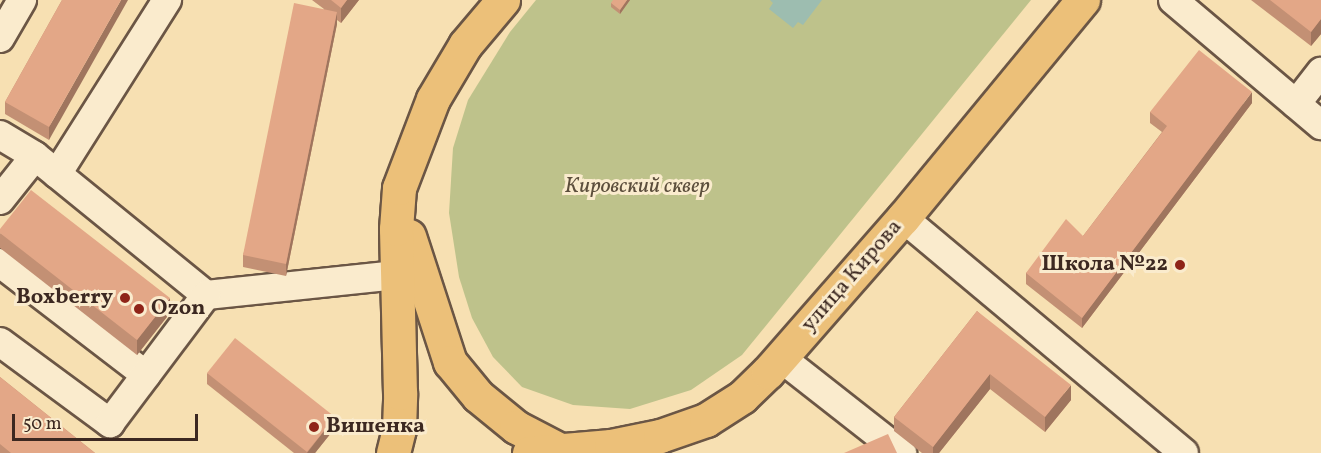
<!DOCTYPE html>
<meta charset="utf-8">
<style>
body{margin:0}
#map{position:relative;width:1321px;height:453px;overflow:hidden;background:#f7e0b2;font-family:Vollkorn,serif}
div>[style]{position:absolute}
.green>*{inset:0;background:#bec28b}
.water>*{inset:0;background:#9dbdb0}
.roads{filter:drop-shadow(2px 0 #6b5645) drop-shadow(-2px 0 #6b5645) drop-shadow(0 2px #6b5645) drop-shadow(0 -2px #6b5645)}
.minor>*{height:28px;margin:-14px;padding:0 14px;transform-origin:14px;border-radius:14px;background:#faebcd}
.major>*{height:33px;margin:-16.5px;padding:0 16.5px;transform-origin:16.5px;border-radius:16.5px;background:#ecc079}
.wall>*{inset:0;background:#c39074}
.shaded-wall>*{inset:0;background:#9f755e}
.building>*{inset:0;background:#e3a787}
.dots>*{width:16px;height:16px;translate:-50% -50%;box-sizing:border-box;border:3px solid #faebcd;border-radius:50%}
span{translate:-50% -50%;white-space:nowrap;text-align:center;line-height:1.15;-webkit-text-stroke:6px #faebcd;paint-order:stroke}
.park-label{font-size:22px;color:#5c4e3c;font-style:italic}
.poi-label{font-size:22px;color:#3c2821;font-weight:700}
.right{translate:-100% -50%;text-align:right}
.left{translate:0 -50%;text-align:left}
.street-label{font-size:22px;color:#3c2821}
.scale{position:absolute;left:12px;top:414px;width:186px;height:27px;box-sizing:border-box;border:3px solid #3c2821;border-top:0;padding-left:8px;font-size:18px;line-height:21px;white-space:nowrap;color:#3c2821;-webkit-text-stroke:4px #faebcd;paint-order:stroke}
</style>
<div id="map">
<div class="green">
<div style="clip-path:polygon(536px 0,1031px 0,742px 355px,691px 390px,630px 409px,573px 405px,522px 387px,493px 357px,472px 318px,459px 277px,449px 213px,453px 148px,468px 100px,510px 32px)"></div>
</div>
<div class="water">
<div style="clip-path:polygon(770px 0,822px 0,803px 25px,798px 22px,793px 28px,769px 9px,773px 3px)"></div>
</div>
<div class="roads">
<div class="minor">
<div style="left:1173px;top:0;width:194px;rotate:40.2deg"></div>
<div style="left:0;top:38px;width:44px;rotate:-59.9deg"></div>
<div style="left:1296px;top:104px;width:41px;rotate:-52deg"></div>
<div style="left:0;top:135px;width:41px;rotate:31deg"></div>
<div style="left:57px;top:174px;width:206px;rotate:-57.7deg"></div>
<div style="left:0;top:200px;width:56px;rotate:-51.5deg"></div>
<div style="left:35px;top:156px;width:220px;rotate:39.1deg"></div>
<div style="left:206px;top:295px;width:192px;rotate:-6deg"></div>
<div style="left:903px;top:218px;width:366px;rotate:39.9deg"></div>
<div style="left:0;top:263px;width:184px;rotate:37.5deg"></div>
<div style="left:0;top:342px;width:137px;rotate:36.4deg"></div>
<div style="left:110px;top:423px;width:160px;rotate:-53.1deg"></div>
<div style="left:781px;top:358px;width:154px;rotate:38.1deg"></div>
</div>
<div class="major">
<div style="left:409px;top:236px;width:133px;rotate:72deg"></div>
<div style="left:450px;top:362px;width:44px;rotate:50.5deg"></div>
<div style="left:478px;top:396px;width:49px;rotate:39.2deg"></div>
<div style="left:516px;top:427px;width:45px;rotate:27.7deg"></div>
<div style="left:393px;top:453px;width:25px;rotate:-76deg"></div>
<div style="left:399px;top:429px;width:36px;rotate:-88deg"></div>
<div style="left:400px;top:393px;width:164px;rotate:-91.4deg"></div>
<div style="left:396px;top:229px;width:41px;rotate:-85.8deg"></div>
<div style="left:399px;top:188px;width:95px;rotate:-69.1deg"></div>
<div style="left:433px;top:99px;width:63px;rotate:-59.3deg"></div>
<div style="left:465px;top:45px;width:59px;rotate:-49.8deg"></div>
<div style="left:529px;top:453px;width:82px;rotate:-4.9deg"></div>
<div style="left:611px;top:446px;width:50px;rotate:-11.5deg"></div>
<div style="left:660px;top:436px;width:49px;rotate:-19.2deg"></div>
<div style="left:706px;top:420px;width:43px;rotate:-32.6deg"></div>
<div style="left:742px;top:397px;width:36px;rotate:-44deg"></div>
<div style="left:768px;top:372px;width:205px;rotate:-48.8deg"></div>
<div style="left:903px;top:218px;width:283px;rotate:-50.5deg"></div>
</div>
</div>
<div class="wall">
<div style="clip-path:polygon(62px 0,49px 140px,5px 114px,5px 102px)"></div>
<div style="clip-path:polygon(312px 0,359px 0,341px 23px,337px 20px,337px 24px,286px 276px,243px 267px,243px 255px,324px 9px)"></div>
<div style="clip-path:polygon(630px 0,620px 14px,611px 7px,611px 3px)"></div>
<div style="clip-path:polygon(1251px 0,1321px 0,1321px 34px,1311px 46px)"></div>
<div style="clip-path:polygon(1252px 103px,1082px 328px,1026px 284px,1026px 273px,1083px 236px,1162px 132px,1150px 123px,1150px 112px)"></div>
<div style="clip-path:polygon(0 233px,170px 313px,137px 355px,0 248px)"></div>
<div style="clip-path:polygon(977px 311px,1071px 400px,1045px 432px,990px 389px,939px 453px,922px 453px,894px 431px,894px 417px)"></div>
<div style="clip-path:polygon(207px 373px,335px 428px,315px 453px,294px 453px,207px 384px)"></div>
<div style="clip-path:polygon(0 377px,95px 453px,0 453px)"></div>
</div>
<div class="shaded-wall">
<div style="clip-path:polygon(121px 0,128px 0,49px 140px,49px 127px)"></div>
<div style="clip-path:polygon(347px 0,359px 0,341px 23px,341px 8px)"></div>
<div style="clip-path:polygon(627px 0,630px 0,620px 14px,620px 10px)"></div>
<div style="clip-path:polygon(337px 12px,337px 24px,286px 276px,286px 264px)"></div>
<div style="clip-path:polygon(1321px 19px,1321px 34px,1311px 46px,1311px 32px)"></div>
<div style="clip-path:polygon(1252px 92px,1252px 103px,1082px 328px,1082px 318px)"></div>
<div style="clip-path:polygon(170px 298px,170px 313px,137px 355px,137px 340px)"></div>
<div style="clip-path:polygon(990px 374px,990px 389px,939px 453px,933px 453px,933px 447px)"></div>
<div style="clip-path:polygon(1071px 385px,1071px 400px,1045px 432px,1045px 417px)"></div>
<div style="clip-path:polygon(335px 417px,335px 428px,315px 453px,307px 453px)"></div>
</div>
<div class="building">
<div style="clip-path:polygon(62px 0,121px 0,49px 127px,5px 102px)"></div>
<div style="clip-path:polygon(331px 0,347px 0,341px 8px)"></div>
<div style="clip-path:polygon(613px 0,627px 0,620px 10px,611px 3px)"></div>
<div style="clip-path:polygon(1270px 0,1321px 0,1321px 19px,1311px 32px)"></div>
<div style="clip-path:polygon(294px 3px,337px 12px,286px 264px,243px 255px)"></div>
<div style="clip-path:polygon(1199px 50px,1252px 92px,1082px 318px,1026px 273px,1066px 219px,1083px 236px,1167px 126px,1150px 112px)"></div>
<div style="clip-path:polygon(31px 190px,170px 298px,137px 340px,0 233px,0 229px)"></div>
<div style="clip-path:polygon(977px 311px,1071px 385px,1045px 417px,990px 374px,933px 447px,894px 417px)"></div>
<div style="clip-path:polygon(235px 338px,335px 417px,307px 452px,207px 373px)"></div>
<div style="clip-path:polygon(0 377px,95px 453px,11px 453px,0 444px)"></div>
<div style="clip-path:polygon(888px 434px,897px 453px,844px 453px)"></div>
</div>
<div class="dots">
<div style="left:1180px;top:265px;background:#8f2418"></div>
<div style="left:125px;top:298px;background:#8f2418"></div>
<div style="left:139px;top:309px;background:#8f2418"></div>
<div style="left:314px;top:427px;background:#8f2418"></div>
</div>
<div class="park-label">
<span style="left:637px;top:187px">Кировский сквер</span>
</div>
<div class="poi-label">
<span class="right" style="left:1168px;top:265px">Школа №22</span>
<span class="right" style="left:113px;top:298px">Boxberry</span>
<span class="left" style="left:151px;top:309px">Ozon</span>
<span class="left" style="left:326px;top:427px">Вишенка</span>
</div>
<div class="street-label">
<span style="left:852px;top:276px;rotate:-49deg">улица Кирова</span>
</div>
<div class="scale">50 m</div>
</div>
